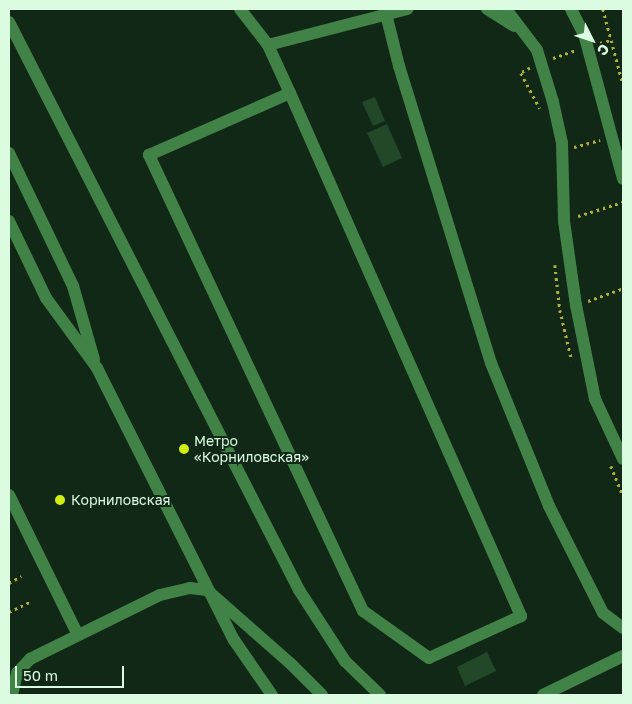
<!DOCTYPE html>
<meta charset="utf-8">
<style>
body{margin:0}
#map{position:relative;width:632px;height:704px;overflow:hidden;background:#122817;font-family:"Golos Text",sans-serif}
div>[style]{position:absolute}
.building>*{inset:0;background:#204829}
.path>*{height:2.5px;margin-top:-1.25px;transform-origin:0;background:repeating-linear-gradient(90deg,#b3b03a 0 2.5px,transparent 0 6.5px)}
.minor>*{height:12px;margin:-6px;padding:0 6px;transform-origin:6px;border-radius:6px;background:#418346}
.dots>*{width:14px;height:14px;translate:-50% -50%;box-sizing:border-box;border:2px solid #122817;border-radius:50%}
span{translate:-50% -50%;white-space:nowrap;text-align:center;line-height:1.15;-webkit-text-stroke:4px #122817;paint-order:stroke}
.poi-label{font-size:14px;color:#dcfce1}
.left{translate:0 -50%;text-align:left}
.frame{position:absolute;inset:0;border:10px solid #dcfce1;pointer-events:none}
.north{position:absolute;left:567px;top:15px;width:50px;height:50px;-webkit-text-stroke:4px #122817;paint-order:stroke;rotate:131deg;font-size:14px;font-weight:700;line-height:20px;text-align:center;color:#dcfce1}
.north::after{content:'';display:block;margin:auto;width:18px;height:22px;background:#dcfce1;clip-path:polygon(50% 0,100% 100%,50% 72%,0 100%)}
.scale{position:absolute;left:15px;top:666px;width:109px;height:22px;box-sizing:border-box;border:2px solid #dcfce1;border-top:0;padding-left:6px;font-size:15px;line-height:18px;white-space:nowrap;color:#dcfce1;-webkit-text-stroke:4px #122817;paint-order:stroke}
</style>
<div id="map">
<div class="building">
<div style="clip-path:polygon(375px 97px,385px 121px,373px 126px,362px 102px)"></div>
<div style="clip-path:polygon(387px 124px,402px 158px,383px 167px,367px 133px)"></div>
<div style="clip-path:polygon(487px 652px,496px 671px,465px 686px,457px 667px)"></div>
</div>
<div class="path">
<div style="left:603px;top:9px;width:78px;rotate:75.1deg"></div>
<div style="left:600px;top:43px;width:11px;rotate:-15deg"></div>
<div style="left:553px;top:58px;width:24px;rotate:-19deg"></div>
<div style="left:530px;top:68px;width:10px;rotate:151deg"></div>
<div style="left:521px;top:73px;width:40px;rotate:62deg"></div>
<div style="left:574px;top:147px;width:27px;rotate:-15deg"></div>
<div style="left:578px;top:216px;width:47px;rotate:-17.3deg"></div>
<div style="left:555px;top:265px;width:45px;rotate:83.7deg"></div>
<div style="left:560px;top:310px;width:52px;rotate:76.8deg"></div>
<div style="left:588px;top:301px;width:37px;rotate:-20deg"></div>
<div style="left:611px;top:466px;width:31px;rotate:68deg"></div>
<div style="left:9px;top:583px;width:14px;rotate:-30deg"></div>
<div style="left:9px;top:612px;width:25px;rotate:-26deg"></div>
</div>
<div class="minor">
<div style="left:240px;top:9px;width:46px;rotate:52.1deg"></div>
<div style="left:268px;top:45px;width:53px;rotate:65.4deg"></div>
<div style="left:290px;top:93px;width:572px;rotate:66.17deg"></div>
<div style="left:521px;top:616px;width:101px;rotate:155.5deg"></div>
<div style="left:429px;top:658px;width:81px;rotate:-144.5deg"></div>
<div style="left:363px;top:611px;width:504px;rotate:-115.14deg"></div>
<div style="left:149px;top:155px;width:154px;rotate:-23.7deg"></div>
<div style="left:487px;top:9px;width:32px;rotate:32deg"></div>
<div style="left:506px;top:9px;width:51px;rotate:52.9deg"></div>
<div style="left:537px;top:50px;width:54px;rotate:72.9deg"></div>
<div style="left:553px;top:102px;width:42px;rotate:77.6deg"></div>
<div style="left:562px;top:143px;width:78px;rotate:88.5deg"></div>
<div style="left:564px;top:221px;width:85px;rotate:81.9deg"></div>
<div style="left:576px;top:305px;width:96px;rotate:78.6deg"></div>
<div style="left:595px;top:399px;width:66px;rotate:65deg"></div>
<div style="left:571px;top:9px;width:28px;rotate:63deg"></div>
<div style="left:584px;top:34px;width:150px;rotate:74.9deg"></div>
<div style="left:386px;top:14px;width:54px;rotate:76deg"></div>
<div style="left:399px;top:66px;width:311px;rotate:72.8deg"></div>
<div style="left:491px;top:363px;width:154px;rotate:67.9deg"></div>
<div style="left:549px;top:506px;width:120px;rotate:63.2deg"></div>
<div style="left:603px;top:613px;width:25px;rotate:37deg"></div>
<div style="left:9px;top:22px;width:638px;rotate:62.95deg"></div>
<div style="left:299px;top:590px;width:85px;rotate:57.1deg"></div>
<div style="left:345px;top:661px;width:49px;rotate:44.2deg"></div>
<div style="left:268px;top:45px;width:144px;rotate:-14.5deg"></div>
<div style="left:9px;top:153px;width:148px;rotate:64.3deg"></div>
<div style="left:73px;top:286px;width:76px;rotate:74deg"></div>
<div style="left:9px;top:221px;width:85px;rotate:64.3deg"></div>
<div style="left:46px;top:298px;width:87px;rotate:53.9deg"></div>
<div style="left:97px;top:368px;width:305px;rotate:63.3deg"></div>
<div style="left:234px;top:640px;width:67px;rotate:55.4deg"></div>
<div style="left:9px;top:495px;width:156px;rotate:63.8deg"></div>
<div style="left:12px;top:695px;width:23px;rotate:-77deg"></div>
<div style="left:17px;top:673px;width:19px;rotate:-47deg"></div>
<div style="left:30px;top:659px;width:145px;rotate:-26.2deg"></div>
<div style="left:160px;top:595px;width:31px;rotate:-13deg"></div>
<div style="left:190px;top:588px;width:17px;rotate:7deg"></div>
<div style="left:207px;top:590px;width:112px;rotate:41.4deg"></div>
<div style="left:291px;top:664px;width:44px;rotate:45deg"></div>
<div style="left:543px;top:695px;width:89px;rotate:-26deg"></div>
</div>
<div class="dots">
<div style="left:184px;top:449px;background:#d0ee16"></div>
<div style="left:60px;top:500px;background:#d0ee16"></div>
</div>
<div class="poi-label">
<span class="left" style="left:194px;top:449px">Метро<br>«Корниловская»</span>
<span class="left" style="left:71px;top:500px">Корниловская</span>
</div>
<div class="frame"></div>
<div class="north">С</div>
<div class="scale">50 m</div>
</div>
